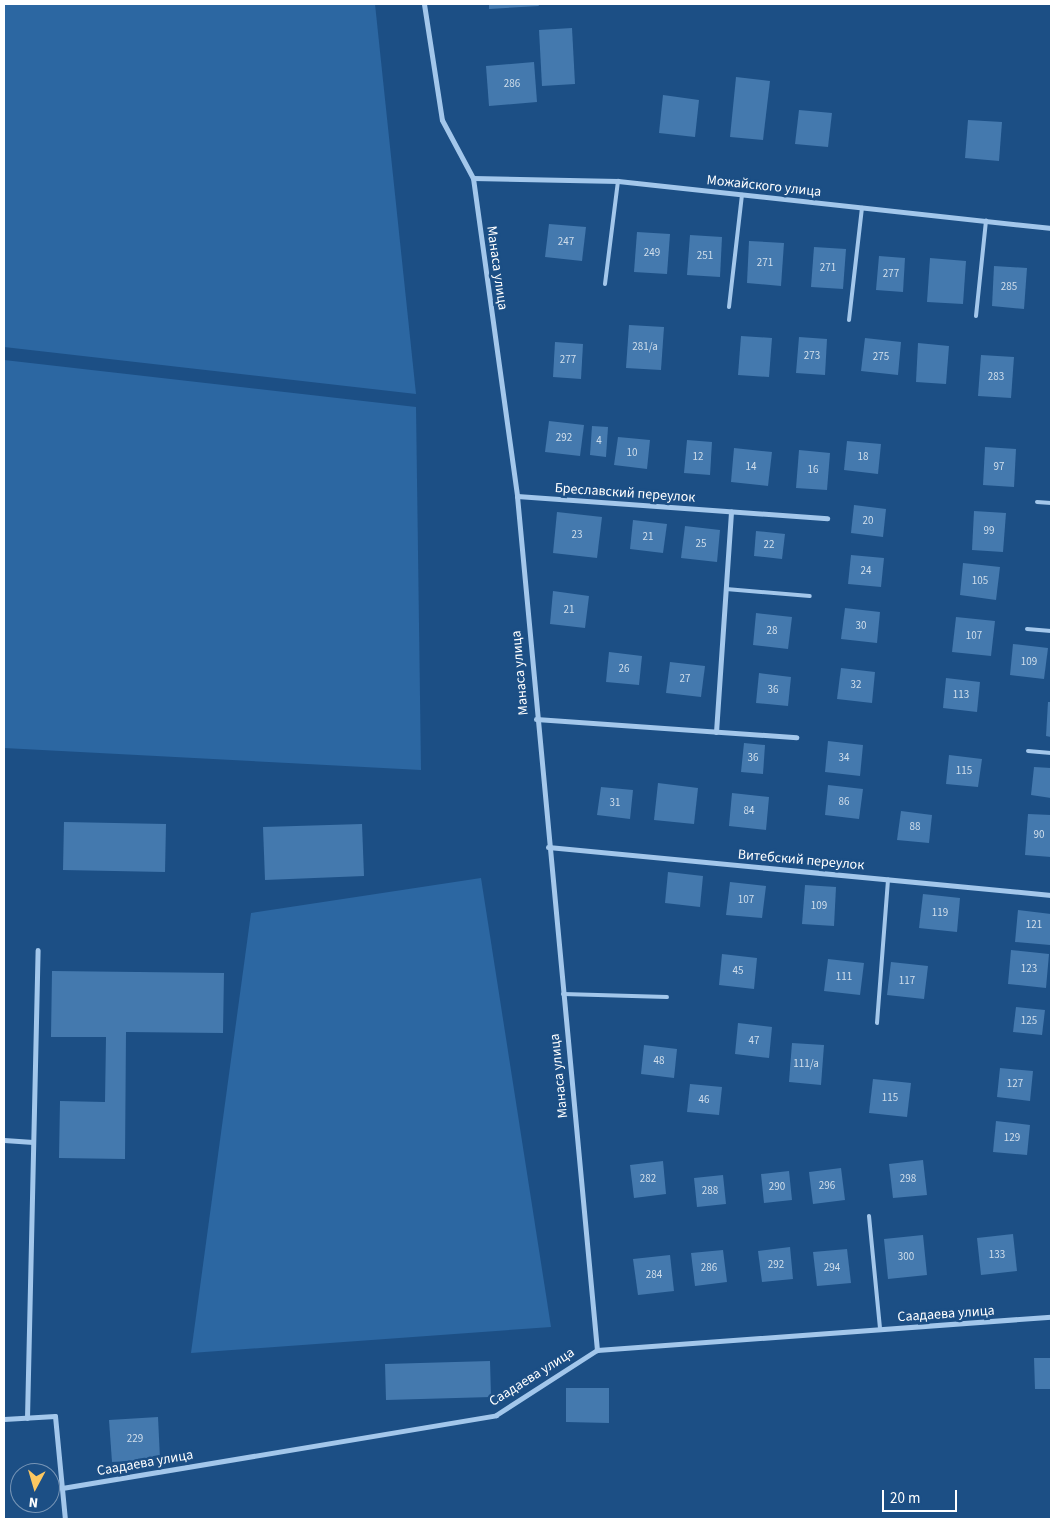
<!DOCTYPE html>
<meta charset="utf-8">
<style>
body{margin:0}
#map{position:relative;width:1055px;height:1523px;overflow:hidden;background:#1c4f85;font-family:"Source Sans 3",sans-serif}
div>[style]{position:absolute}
.green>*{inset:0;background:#2c67a2}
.building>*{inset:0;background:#4479ae}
.lane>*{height:4px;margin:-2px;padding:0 2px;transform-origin:2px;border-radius:2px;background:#a3c7eb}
.street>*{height:5px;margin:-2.5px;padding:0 2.5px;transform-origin:2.5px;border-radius:2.5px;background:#a3c7eb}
span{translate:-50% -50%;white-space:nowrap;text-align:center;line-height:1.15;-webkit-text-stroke:5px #1c4f85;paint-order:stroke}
.number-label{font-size:11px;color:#d0deeb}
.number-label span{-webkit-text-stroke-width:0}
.street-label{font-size:14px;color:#fff}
.frame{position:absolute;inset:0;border:5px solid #fff;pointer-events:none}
.north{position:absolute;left:10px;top:1463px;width:50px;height:50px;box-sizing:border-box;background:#1c4f85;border:1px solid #7795b6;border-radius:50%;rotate:186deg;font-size:14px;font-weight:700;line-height:20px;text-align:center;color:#fff}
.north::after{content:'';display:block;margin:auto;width:18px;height:22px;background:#fcc760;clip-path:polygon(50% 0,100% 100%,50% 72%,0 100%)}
.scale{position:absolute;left:882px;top:1490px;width:75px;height:22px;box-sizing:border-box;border:2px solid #fff;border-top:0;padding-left:6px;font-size:15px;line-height:18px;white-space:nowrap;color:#fff;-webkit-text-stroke:4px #1c4f85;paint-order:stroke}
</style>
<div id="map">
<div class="green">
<div style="clip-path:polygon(4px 4px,375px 4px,416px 394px,4px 347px)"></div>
<div style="clip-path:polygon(4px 360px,416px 407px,421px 770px,4px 748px)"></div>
<div style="clip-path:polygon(481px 878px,551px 1327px,191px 1353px,251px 913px)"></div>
</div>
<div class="building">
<div style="clip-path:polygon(489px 4px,538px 4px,539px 6px,489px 9px)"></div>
<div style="clip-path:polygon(572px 28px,575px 84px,542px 86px,539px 30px)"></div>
<div style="clip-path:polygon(534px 62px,537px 102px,489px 106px,486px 66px)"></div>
<div style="clip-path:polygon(736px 77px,770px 81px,763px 140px,730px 137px)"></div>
<div style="clip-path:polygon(663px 95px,699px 100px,695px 137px,659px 133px)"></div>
<div style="clip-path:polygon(799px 110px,832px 113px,828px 147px,795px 144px)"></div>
<div style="clip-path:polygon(968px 120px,1002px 122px,999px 161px,965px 158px)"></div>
<div style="clip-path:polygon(549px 224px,586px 227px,582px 261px,545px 257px)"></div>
<div style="clip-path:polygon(637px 232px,670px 234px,667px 274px,634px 272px)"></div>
<div style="clip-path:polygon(690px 235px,722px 237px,720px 277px,687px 275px)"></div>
<div style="clip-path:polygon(749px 241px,784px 243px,781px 286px,747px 283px)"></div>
<div style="clip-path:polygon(814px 247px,846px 249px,843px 289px,811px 287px)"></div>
<div style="clip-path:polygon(879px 256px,905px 258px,903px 292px,876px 290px)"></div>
<div style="clip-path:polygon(930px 258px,966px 261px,963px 304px,927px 302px)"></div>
<div style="clip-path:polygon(994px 266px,1027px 268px,1024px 309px,992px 306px)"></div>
<div style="clip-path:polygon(629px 325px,664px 327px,661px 370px,626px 368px)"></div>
<div style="clip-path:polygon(741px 336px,772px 338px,769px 377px,738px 375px)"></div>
<div style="clip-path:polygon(799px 337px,827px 339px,825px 375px,796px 373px)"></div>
<div style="clip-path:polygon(865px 338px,901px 342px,898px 375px,861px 371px)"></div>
<div style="clip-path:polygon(555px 342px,583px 344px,581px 379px,553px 377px)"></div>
<div style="clip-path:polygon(918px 343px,949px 346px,946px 384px,916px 382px)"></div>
<div style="clip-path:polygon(981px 355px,1014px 357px,1011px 398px,978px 396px)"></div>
<div style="clip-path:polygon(549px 421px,584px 425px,580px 456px,545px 452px)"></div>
<div style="clip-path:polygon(592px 426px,608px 427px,606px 457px,590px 455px)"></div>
<div style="clip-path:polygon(618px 437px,650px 440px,647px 469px,614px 465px)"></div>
<div style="clip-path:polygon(687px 440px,712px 442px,710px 475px,684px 473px)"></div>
<div style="clip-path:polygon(847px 441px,881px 444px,878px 474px,844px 470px)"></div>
<div style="clip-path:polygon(985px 447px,1016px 449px,1014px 487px,983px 485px)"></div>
<div style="clip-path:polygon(734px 448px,772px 452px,768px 486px,731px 482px)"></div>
<div style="clip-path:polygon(799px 450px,830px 453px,827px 490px,796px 488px)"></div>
<div style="clip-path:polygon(854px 505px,886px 509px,883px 537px,851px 533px)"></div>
<div style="clip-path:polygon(974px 511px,1006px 513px,1003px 552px,972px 550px)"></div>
<div style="clip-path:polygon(557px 512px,602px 517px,597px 558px,553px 553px)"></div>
<div style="clip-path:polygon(633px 520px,667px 524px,663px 553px,630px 549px)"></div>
<div style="clip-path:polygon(685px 526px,720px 530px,717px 562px,681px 558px)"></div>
<div style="clip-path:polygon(756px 531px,785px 534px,782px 559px,754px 556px)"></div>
<div style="clip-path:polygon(851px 555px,884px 558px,881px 587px,848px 584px)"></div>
<div style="clip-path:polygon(963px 563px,1000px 567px,996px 600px,960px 595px)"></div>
<div style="clip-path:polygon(553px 591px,589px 596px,585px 628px,550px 624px)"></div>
<div style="clip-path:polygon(845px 608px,880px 612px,877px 643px,841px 639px)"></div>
<div style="clip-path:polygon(756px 613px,792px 617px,788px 649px,753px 645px)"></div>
<div style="clip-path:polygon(956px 617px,995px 621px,991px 656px,952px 652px)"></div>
<div style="clip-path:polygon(1013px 644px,1048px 648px,1044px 679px,1010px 675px)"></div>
<div style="clip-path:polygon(609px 652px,642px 656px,639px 685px,606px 682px)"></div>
<div style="clip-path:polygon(670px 662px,705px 666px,701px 697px,666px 693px)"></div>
<div style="clip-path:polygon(841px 668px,875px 672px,872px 703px,837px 699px)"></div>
<div style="clip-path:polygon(759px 673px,791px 677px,788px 706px,756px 703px)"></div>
<div style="clip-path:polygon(946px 678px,980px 682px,977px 712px,943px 708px)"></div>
<div style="clip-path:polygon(1048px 702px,1051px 702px,1051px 737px,1046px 736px)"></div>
<div style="clip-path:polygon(828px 741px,863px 745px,860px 776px,825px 772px)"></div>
<div style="clip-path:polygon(744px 743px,765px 745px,763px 774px,741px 772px)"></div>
<div style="clip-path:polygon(949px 755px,982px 759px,978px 787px,946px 784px)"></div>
<div style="clip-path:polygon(1034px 767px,1051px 768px,1051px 798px,1031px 795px)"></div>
<div style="clip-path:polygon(658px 783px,698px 788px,694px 824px,654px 820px)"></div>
<div style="clip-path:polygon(828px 785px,863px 789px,859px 819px,825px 815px)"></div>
<div style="clip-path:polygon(601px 787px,633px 790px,630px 819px,597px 815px)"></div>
<div style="clip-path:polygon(732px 793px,769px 797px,766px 830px,729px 826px)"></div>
<div style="clip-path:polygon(901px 811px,932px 815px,929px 843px,897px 840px)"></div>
<div style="clip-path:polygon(1028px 814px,1051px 815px,1051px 857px,1025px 855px)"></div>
<div style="clip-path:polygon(64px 822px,166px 824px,165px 872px,63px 870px)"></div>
<div style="clip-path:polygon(362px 824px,364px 876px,265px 880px,263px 827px)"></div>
<div style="clip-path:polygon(668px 872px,703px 876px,700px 907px,665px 903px)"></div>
<div style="clip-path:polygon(730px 882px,766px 886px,762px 918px,726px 915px)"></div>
<div style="clip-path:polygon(805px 885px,836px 887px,834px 926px,802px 924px)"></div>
<div style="clip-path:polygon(923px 894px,960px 898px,957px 932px,919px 928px)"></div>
<div style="clip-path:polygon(1018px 910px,1051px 914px,1050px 945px,1015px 942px)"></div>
<div style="clip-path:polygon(1011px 950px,1049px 954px,1046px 988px,1008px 984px)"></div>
<div style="clip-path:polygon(722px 954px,757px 958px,754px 989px,719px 985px)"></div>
<div style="clip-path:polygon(828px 959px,864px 963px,860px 995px,824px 991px)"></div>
<div style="clip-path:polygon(891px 962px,928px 966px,924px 999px,887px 995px)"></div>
<div style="clip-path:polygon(52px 971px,224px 973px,223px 1033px,126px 1032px,125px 1159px,59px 1158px,60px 1101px,105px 1102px,106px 1037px,51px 1037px)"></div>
<div style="clip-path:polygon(1016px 1007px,1045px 1010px,1042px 1035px,1013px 1032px)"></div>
<div style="clip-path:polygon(738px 1023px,772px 1027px,769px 1058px,735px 1054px)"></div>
<div style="clip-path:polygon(792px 1043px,824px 1045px,821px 1085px,789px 1082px)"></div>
<div style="clip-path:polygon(644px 1045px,677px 1049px,674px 1078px,641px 1074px)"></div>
<div style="clip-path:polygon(1000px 1068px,1033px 1071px,1030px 1101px,997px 1097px)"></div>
<div style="clip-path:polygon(873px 1079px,911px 1083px,907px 1117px,869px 1113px)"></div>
<div style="clip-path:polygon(690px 1084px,722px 1087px,719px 1115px,687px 1112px)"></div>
<div style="clip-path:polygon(996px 1121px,1030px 1125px,1027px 1155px,993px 1152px)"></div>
<div style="clip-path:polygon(923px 1160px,927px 1195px,893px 1198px,889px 1164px)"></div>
<div style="clip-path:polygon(663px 1161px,666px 1194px,634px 1198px,630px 1165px)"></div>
<div style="clip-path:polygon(841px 1168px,845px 1200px,813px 1204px,809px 1172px)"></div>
<div style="clip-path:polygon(789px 1171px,792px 1200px,764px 1203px,761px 1174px)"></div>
<div style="clip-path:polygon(723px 1175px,726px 1204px,697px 1207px,694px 1178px)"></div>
<div style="clip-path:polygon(1013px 1234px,1017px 1271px,981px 1275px,977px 1238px)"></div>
<div style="clip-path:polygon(923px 1235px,927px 1275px,888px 1279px,884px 1239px)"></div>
<div style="clip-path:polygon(790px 1247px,793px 1279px,762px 1282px,758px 1251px)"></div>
<div style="clip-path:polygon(847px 1249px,851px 1283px,817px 1286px,813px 1252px)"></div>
<div style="clip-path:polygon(723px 1250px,727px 1282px,695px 1286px,691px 1253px)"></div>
<div style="clip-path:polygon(670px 1255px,674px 1291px,638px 1295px,633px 1259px)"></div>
<div style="clip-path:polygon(1034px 1358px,1051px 1358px,1051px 1389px,1035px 1389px)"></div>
<div style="clip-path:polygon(490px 1361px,491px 1397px,386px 1400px,385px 1364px)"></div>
<div style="clip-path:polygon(566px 1388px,609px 1388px,609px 1423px,566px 1422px)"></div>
<div style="clip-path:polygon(158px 1417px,160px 1459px,112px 1462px,109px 1420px)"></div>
</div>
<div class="lane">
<div style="left:605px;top:284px;width:104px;rotate:-82.8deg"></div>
<div style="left:729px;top:307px;width:113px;rotate:-83.4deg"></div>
<div style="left:976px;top:316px;width:96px;rotate:-84deg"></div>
<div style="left:849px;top:320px;width:113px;rotate:-83.4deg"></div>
<div style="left:1037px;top:502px;width:14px;rotate:4deg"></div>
<div style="left:726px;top:589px;width:84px;rotate:4.8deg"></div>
<div style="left:1027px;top:629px;width:24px;rotate:5deg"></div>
<div style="left:1028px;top:751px;width:23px;rotate:5deg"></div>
<div style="left:563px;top:994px;width:104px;rotate:1.7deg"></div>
<div style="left:877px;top:1023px;width:144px;rotate:-85.6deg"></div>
<div style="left:869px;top:1216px;width:114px;rotate:84.4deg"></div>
</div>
<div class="street">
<div style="left:424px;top:4px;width:117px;rotate:81.2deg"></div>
<div style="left:442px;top:120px;width:66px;rotate:61.9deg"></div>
<div style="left:473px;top:178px;width:321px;rotate:82.1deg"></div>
<div style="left:517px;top:496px;width:858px;rotate:84.65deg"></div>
<div style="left:473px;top:178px;width:145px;rotate:1.2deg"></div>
<div style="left:618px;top:181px;width:436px;rotate:6.2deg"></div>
<div style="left:517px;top:496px;width:311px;rotate:4.1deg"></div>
<div style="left:536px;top:719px;width:261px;rotate:4deg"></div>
<div style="left:716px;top:732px;width:221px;rotate:-86.1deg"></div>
<div style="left:548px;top:847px;width:505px;rotate:5.45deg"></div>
<div style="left:4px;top:1140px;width:29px;rotate:4deg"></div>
<div style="left:27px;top:1418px;width:468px;rotate:-88.7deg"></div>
<div style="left:4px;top:1419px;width:51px;rotate:-3.4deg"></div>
<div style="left:55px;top:1416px;width:103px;rotate:84.5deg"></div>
<div style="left:62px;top:1488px;width:440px;rotate:-9.5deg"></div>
<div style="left:496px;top:1415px;width:120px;rotate:-32.8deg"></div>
<div style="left:597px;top:1350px;width:455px;rotate:-4.2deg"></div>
</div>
<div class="number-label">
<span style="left:512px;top:84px">286</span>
<span style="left:566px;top:242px">247</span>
<span style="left:652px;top:253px">249</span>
<span style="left:705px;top:256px">251</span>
<span style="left:765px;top:263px">271</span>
<span style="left:828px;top:268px">271</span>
<span style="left:891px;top:274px">277</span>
<span style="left:1009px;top:287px">285</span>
<span style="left:645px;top:347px">281/а</span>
<span style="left:812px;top:356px">273</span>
<span style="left:881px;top:357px">275</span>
<span style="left:568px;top:360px">277</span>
<span style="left:996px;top:377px">283</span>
<span style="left:564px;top:438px">292</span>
<span style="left:599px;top:441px">4</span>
<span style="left:632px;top:453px">10</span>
<span style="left:698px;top:457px">12</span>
<span style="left:863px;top:457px">18</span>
<span style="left:751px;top:467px">14</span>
<span style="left:999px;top:467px">97</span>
<span style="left:813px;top:470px">16</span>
<span style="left:868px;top:521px">20</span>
<span style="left:989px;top:531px">99</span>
<span style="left:577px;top:535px">23</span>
<span style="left:648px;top:537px">21</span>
<span style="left:701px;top:544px">25</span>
<span style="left:769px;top:545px">22</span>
<span style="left:866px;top:571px">24</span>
<span style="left:980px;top:581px">105</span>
<span style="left:569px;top:610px">21</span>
<span style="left:861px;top:626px">30</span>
<span style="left:772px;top:631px">28</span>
<span style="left:974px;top:636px">107</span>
<span style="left:1029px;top:662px">109</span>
<span style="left:624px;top:669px">26</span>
<span style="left:685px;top:679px">27</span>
<span style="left:856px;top:685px">32</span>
<span style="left:773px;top:690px">36</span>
<span style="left:961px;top:695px">113</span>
<span style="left:753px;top:758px">36</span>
<span style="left:844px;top:758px">34</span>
<span style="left:964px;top:771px">115</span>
<span style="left:844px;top:802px">86</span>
<span style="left:615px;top:803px">31</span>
<span style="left:749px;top:811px">84</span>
<span style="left:915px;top:827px">88</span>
<span style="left:1039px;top:835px">90</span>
<span style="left:746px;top:900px">107</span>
<span style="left:819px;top:906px">109</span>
<span style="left:940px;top:913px">119</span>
<span style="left:1034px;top:925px">121</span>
<span style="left:1029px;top:969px">123</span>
<span style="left:738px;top:971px">45</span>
<span style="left:844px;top:977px">111</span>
<span style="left:907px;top:981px">117</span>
<span style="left:1029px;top:1021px">125</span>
<span style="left:754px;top:1041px">47</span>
<span style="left:659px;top:1061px">48</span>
<span style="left:806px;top:1064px">111/а</span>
<span style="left:1015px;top:1084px">127</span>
<span style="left:890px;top:1098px">115</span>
<span style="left:704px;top:1100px">46</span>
<span style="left:1012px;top:1138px">129</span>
<span style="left:648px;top:1179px">282</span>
<span style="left:908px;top:1179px">298</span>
<span style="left:827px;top:1186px">296</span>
<span style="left:777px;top:1187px">290</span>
<span style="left:710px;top:1191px">288</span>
<span style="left:997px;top:1255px">133</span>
<span style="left:906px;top:1257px">300</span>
<span style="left:776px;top:1265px">292</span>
<span style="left:709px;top:1268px">286</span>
<span style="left:832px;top:1268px">294</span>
<span style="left:654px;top:1275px">284</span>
<span style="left:135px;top:1439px">229</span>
</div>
<div class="street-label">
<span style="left:764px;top:186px;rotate:6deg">Можайского улица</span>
<span style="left:497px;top:268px;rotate:82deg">Манаса улица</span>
<span style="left:625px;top:493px;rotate:4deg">Бреславский переулок</span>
<span style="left:520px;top:673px;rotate:-95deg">Манаса улица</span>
<span style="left:801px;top:860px;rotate:5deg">Витебский переулок</span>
<span style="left:559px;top:1076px;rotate:-96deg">Манаса улица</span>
<span style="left:946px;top:1314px;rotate:-4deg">Саадаева улица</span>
<span style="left:532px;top:1377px;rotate:-32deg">Саадаева улица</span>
<span style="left:145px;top:1463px;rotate:-10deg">Саадаева улица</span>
</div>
<div class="frame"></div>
<div class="north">N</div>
<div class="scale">20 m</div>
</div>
